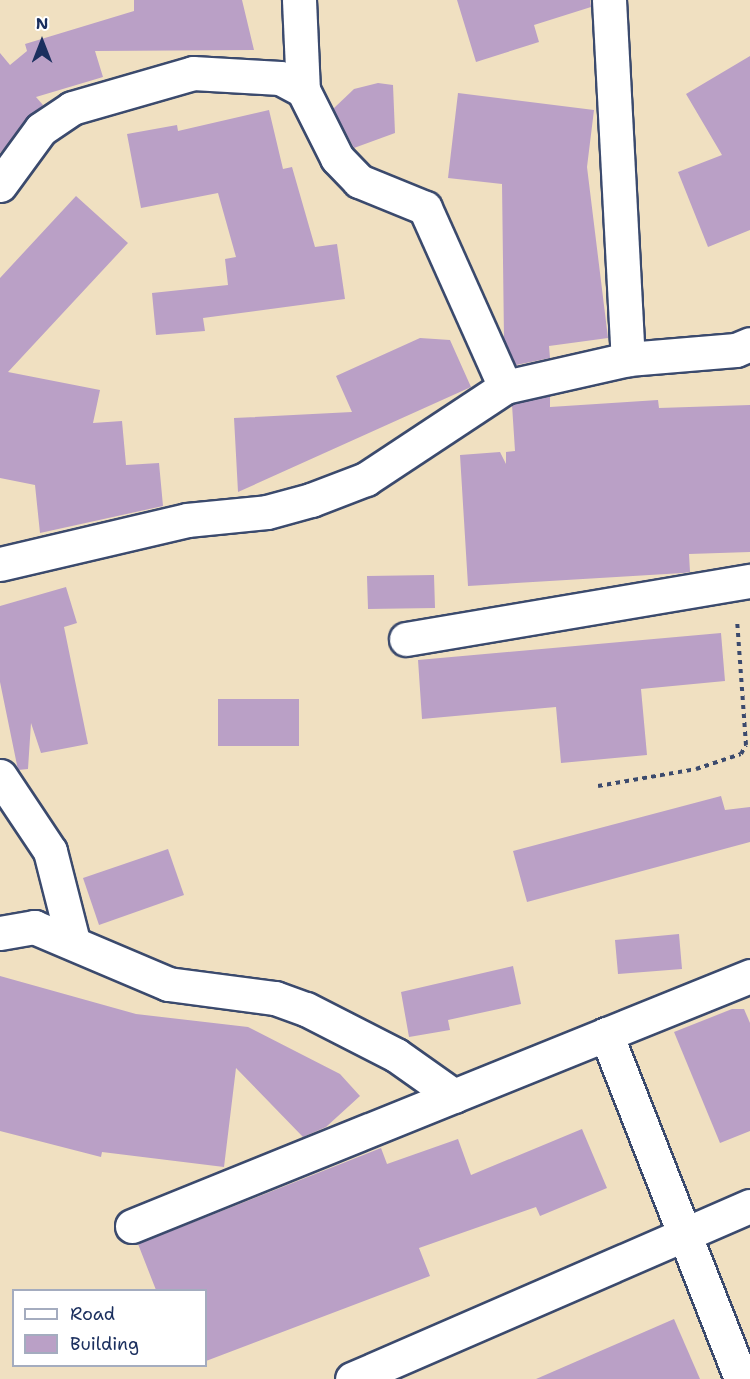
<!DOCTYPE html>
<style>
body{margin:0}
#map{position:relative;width:750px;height:1379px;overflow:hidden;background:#f0e0c1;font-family:"Shantell Sans",sans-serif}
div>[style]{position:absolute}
.building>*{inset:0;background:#baa0c6}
.path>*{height:4px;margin-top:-2px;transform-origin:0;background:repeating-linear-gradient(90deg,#3b4a6d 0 4.5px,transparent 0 9px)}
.roads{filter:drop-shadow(2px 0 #3b4a6d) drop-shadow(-2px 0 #3b4a6d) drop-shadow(0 2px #3b4a6d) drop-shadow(0 -2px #3b4a6d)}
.street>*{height:33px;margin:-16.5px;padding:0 16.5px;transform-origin:16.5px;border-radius:16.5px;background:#fff}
span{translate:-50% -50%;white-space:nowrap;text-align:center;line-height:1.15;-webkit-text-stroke:4.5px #fff;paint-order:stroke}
.legend{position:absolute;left:12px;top:1289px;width:195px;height:78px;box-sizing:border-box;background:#fff;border:2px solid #a4acbf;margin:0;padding:8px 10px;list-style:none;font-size:18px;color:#1b2f5e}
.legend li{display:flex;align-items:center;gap:12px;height:30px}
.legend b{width:30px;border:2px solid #a4acbf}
.north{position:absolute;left:12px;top:12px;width:60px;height:60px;-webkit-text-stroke:4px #fff;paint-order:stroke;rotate:0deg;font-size:16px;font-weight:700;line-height:24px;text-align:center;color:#1b2f5e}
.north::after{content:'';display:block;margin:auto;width:21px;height:27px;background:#1b2f5e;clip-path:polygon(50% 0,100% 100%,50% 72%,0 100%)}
</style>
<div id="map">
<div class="building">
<div style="clip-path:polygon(134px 0,242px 0,254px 50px,95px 51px,103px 77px,36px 97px,43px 105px,0 153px,0 53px,10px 65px,27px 51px,25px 44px,134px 11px)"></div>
<div style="clip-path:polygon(457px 0,590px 0,591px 7px,534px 25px,539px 42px,476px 62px)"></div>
<div style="clip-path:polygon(750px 56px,750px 230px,708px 247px,678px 172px,722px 155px,686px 94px)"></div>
<div style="clip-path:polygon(378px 83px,393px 85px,395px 133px,354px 148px,333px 109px,354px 89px)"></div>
<div style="clip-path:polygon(458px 93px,594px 110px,587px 167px,608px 338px,549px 346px,550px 358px,516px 365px,504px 339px,502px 184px,448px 178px)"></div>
<div style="clip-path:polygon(269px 110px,283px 169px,292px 167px,315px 247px,337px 244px,345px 299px,203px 318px,205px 331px,156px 335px,152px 293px,228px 285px,225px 259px,236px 257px,218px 193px,141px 208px,127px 134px,177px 125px,178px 131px)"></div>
<div style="clip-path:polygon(76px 196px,128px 243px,8px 372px,100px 390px,93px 423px,122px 421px,126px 465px,159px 463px,163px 506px,40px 533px,35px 485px,0 478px,0 278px)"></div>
<div style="clip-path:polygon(420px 338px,450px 340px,471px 387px,238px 492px,234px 418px,352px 412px,336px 376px)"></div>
<div style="clip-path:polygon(550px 396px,550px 407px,658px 400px,659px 408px,750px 405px,750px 552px,689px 554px,690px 572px,683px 573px,468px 586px,460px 455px,500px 452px,506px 464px,506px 452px,515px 451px,512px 405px)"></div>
<div style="clip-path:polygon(434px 575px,435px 608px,368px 609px,367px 576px)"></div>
<div style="clip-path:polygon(66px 587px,77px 623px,64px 627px,88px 744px,41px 753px,31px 723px,28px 769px,18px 770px,0 682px,0 606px)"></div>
<div style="clip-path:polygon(721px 633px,725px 681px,641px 689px,647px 755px,561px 763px,556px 707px,422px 719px,418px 660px)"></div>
<div style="clip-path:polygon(218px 699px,299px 699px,299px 746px,218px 746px)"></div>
<div style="clip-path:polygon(721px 796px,725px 810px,750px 807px,750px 842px,527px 902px,513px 851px)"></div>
<div style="clip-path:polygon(168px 849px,184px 895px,99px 925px,83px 878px)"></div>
<div style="clip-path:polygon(679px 934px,682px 969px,618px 974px,615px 940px)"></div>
<div style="clip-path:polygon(513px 966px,521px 1004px,448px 1020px,450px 1030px,409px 1037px,401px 992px)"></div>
<div style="clip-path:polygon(0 976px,136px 1014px,248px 1027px,340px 1074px,360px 1096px,326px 1127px,303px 1137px,236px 1068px,224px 1167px,102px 1152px,101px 1157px,0 1131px)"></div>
<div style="clip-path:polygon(732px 1009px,744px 1009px,750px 1023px,750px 1131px,720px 1143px,674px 1032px)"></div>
<div style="clip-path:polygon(582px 1129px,607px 1188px,540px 1216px,536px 1207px,419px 1248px,430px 1276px,206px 1361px,206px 1290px,156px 1290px,138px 1244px,381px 1148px,387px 1164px,458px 1139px,471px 1175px)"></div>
<div style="clip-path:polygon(674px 1319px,700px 1379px,536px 1379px)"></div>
</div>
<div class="path">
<div style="left:598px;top:786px;width:99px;rotate:-9.8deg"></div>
<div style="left:696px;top:769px;width:47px;rotate:-18.4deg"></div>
<div style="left:741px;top:754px;width:10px;rotate:-61deg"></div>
<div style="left:746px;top:745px;width:126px;rotate:-94.1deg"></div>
</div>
<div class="roads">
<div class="street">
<div style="left:299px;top:0;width:90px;rotate:87.5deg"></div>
<div style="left:609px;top:0;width:360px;rotate:87deg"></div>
<div style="left:0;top:185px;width:69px;rotate:-53.8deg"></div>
<div style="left:41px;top:129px;width:37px;rotate:-34deg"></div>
<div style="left:72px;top:108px;width:126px;rotate:-16.1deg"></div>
<div style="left:193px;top:73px;width:87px;rotate:3.3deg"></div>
<div style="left:280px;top:78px;width:26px;rotate:28deg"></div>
<div style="left:303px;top:90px;width:76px;rotate:63.4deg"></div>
<div style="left:337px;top:158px;width:32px;rotate:46deg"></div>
<div style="left:359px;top:181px;width:71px;rotate:22.2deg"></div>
<div style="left:425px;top:208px;width:196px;rotate:65.9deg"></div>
<div style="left:505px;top:387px;width:126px;rotate:-12.8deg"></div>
<div style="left:628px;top:359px;width:108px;rotate:-4.8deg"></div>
<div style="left:736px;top:350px;width:15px;rotate:-23deg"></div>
<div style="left:0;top:564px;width:192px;rotate:-13.2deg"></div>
<div style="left:187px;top:520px;width:80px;rotate:-5.7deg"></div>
<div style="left:267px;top:512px;width:46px;rotate:-15.3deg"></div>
<div style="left:311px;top:500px;width:59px;rotate:-20.9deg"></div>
<div style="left:366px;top:479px;width:167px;rotate:-33.5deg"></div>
<div style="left:406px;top:639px;width:349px;rotate:-9.6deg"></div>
<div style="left:0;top:776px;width:90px;rotate:56.3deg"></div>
<div style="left:50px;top:851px;width:93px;rotate:75.7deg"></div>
<div style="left:0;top:933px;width:35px;rotate:-10deg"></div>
<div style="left:34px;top:927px;width:146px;rotate:23deg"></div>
<div style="left:168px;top:984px;width:108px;rotate:7.5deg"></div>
<div style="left:275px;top:998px;width:33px;rotate:20deg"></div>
<div style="left:306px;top:1009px;width:101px;rotate:27.1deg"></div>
<div style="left:396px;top:1055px;width:71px;rotate:35.3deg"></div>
<div style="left:606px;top:1034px;width:370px;rotate:68.6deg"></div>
<div style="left:132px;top:1226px;width:667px;rotate:-22.02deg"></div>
<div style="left:352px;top:1379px;width:434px;rotate:-23.5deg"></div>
</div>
</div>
<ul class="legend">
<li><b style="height:8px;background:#fff"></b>Road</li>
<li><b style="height:16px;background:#baa0c6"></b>Building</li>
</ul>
<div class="north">N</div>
</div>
